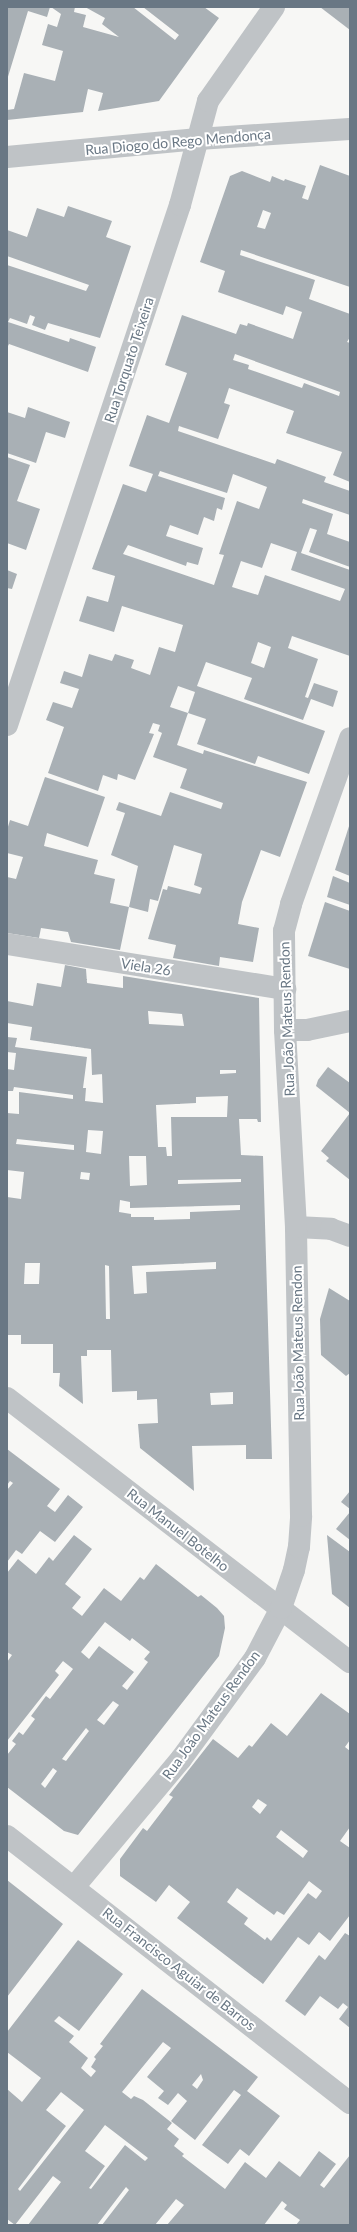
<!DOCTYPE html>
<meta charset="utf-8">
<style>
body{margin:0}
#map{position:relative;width:357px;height:2232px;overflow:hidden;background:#f7f7f5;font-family:Lato,sans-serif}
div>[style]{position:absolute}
.building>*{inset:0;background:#a9b0b5}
.minor>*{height:22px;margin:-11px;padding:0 11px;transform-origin:11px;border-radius:11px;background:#bfc3c6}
span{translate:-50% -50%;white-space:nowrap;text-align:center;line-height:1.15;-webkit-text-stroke:4px #fff;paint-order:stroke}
.street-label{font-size:14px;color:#697784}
.frame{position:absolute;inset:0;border:8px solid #697784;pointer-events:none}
</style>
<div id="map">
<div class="building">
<div style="clip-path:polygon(7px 7px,50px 7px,47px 17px,28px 11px,7px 80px)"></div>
<div style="clip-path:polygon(51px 7px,75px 7px,74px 12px,86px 15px,83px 27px,119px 37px,102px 24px,105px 18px,85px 7px,133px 7px,175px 40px,179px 35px,143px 7px,204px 7px,219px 18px,159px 101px,98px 111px,103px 93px,88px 89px,83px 112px,7px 120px,7px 110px,14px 109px,24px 73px,55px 81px,63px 51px,42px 45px,48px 24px,57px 27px,61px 14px)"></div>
<div style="clip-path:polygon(320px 7px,350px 7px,350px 30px)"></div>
<div style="clip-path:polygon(evenodd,320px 165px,350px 176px,350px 287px,241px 250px,240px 255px,315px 280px,309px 299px,350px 314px,350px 337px,347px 342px,350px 343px,350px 482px,333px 475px,342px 452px,286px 433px,294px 411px,229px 388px,224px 403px,230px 405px,218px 439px,179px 426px,178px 431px,275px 464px,277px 459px,326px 477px,324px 482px,350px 491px,350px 515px,303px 499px,302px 503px,333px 514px,327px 534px,350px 542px,350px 567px,309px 552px,317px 530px,310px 528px,301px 553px,350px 570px,350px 656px,292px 636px,288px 648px,318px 659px,305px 697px,308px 698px,314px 683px,338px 691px,333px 707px,311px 699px,303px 720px,244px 699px,252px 678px,206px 662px,197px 686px,325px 731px,309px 774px,258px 756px,255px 764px,197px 744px,206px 719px,188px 713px,195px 692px,178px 686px,170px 707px,188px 713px,177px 745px,203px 754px,204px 750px,307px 782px,280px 857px,261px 850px,242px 902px,238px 924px,259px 928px,253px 962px,220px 957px,219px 966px,173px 958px,176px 945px,148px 939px,163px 889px,167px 890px,168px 886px,200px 894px,202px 888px,194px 885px,202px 854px,174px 845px,158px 901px,150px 899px,148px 912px,129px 907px,120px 950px,71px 942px,68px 932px,41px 928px,39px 938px,7px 933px,7px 877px,16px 879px,23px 857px,7px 853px,7px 830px,10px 820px,28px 826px,45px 777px,105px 797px,88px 847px,47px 833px,44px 846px,98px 860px,94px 874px,115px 879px,110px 903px,129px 907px,138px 866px,111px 855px,125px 813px,116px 810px,119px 802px,161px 816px,170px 792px,221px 809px,223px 803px,180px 788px,187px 769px,153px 757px,162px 733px,158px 731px,160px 725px,153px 723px,149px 733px,154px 734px,135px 780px,118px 774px,117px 780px,103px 775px,98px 791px,48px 773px,64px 727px,46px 720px,53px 702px,72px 708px,79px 689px,60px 683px,64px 671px,82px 677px,89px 654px,112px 661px,115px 654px,134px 660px,131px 668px,150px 675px,159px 647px,175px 652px,183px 625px,122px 606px,114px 632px,79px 621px,87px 596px,108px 602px,115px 576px,92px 569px,123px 484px,146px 492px,153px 474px,129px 466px,147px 415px,169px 423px,187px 373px,165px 365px,182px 315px,236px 334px,240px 324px,247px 326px,248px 323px,293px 339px,302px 312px,286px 306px,283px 315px,218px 292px,225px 271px,200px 262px,230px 176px,242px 171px,270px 182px,272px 176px,284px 181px,285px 179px,306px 186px,302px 198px,308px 200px,320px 165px,263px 210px,271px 213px,265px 229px,257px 227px,263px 210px,320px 165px,235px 354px,340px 392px,339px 396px,304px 383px,302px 388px,248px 369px,249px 365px,233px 360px,235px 354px,320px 165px,160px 471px,227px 493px,233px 474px,267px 487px,259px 509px,237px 501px,219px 554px,224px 555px,214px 585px,123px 554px,128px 545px,186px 566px,187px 562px,198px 565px,203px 548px,166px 536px,170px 525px,198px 535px,204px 517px,214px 521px,217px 508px,222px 510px,225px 498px,158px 476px,160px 471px,320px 165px,271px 543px,297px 552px,291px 570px,345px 589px,340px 601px,265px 575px,258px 595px,232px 587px,241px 561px,262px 568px,271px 543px,320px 165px,258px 642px,271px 647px,264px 668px,251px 663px,258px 642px)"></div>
<div style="clip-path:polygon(68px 206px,112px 221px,106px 237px,131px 246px,100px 338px,48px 323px,45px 330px,32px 325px,35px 317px,30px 315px,27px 324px,10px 318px,8px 322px,69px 342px,70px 338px,96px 347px,88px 372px,9px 344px,7px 348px,7px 265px,86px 291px,89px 285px,7px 256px,7px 230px,27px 237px,37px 208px,64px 217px)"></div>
<div style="clip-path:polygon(28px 407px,70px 422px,65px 438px,46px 432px,36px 463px,7px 453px,7px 412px,25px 418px)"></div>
<div style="clip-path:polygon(7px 457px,30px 465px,17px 501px,40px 509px,26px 550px,7px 543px)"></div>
<div style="clip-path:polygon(7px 570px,17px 574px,12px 589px,7px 588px)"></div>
<div style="clip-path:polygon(350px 823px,350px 876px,335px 870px)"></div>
<div style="clip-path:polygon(333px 876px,350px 883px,350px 905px,327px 897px)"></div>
<div style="clip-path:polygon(325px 902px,350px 911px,350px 969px,308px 956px)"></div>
<div style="clip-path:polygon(evenodd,65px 965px,86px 969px,87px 983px,123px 988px,123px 976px,259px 998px,261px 1122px,258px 1122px,257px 1119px,239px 1119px,241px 1155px,263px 1156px,272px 1459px,246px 1459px,246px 1445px,192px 1446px,194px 1491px,140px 1448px,138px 1424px,158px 1423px,157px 1399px,137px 1400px,137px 1391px,112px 1392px,111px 1350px,87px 1350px,87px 1356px,81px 1356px,83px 1404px,59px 1386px,60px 1373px,53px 1373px,53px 1344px,21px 1344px,21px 1335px,7px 1335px,7px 1197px,21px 1199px,24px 1172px,7px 1170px,7px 1113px,19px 1114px,19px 1092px,73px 1099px,73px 1095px,14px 1087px,13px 1091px,7px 1091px,7px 1069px,14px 1070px,16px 1053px,7px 1052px,7px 1037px,17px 1038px,15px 1047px,87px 1057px,83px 1088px,86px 1088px,85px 1101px,103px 1103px,102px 1074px,92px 1075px,91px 1049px,30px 1040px,32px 1027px,7px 1023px,7px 1001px,33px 1006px,37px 983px,61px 987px,65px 965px,148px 1011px,182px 1014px,184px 1026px,149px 1024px,148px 1011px,65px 965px,220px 1070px,236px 1070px,236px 1073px,220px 1074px,220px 1070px,65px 965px,228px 1096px,227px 1117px,171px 1117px,172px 1156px,167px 1156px,166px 1147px,158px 1147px,156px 1105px,196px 1103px,196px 1097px,228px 1096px,65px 965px,88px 1130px,103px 1131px,101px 1154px,86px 1152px,88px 1130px,65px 965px,17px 1139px,74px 1145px,74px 1150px,16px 1144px,17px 1139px,65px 965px,129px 1156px,146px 1156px,147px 1185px,130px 1186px,129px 1156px,65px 965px,81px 1172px,90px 1173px,89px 1180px,80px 1179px,81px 1172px,65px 965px,241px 1179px,241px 1182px,178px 1184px,178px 1180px,241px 1179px,65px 965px,120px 1200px,130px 1202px,130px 1208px,240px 1205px,240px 1210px,190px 1212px,190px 1219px,154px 1220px,154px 1217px,131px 1217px,131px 1214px,119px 1212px,120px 1200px,65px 965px,216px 1262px,216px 1269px,146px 1272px,147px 1293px,134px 1294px,132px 1266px,216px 1262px,65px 965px,25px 1263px,40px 1263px,39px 1284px,24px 1284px,25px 1263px,65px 965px,105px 1265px,109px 1266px,110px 1319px,106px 1319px,105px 1265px,65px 965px,233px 1392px,233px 1404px,211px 1405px,210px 1393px,233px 1392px)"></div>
<div style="clip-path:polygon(328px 1067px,350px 1083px,350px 1113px,316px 1086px,318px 1080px)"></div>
<div style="clip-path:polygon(350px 1113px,350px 1180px,326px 1161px,329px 1158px,321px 1151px)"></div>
<div style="clip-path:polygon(329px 1288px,350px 1301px,350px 1373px,346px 1376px,321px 1355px,320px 1319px)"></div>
<div style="clip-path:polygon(7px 1449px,60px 1489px,47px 1506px,55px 1512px,68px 1495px,83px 1507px,55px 1542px,40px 1531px,22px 1554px,16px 1550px,7px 1562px,7px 1490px,13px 1483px,10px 1481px,7px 1485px)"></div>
<div style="clip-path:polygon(350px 1491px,350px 1509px,341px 1502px)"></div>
<div style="clip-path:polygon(350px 1512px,350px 1540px,336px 1529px)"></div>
<div style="clip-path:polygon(evenodd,74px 1535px,92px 1549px,65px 1584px,81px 1597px,72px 1608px,82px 1616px,104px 1588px,121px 1601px,140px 1577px,144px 1580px,156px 1564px,198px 1597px,201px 1595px,217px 1608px,224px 1616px,225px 1628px,219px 1656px,78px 1835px,64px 1831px,7px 1787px,7px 1755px,16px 1744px,12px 1741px,19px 1732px,23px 1735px,35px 1719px,31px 1716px,46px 1696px,50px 1699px,73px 1669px,63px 1661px,55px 1671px,59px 1675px,7px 1741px,7px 1662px,12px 1655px,7px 1652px,7px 1573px,18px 1559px,36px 1574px,49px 1557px,53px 1561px,74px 1535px,105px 1622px,130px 1641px,132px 1638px,150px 1652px,144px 1659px,148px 1662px,127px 1690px,122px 1686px,134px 1672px,99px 1646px,89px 1659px,81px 1652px,105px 1622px,74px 1535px,113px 1701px,119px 1705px,104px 1725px,97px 1720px,113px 1701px,74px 1535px,86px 1728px,89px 1731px,66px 1761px,62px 1759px,86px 1728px,74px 1535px,53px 1768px,57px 1771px,45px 1788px,41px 1784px,53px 1768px)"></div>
<div style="clip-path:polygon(327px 1535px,350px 1552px,350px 1608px,332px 1594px)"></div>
<div style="clip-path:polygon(evenodd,321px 1693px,350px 1714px,350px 1740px,345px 1747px,350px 1751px,350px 1827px,340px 1841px,350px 1848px,350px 1915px,330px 1941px,319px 1932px,309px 1945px,298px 1937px,263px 1984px,177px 1918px,190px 1902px,169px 1885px,156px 1902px,120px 1876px,120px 1859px,143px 1828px,147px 1831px,173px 1797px,169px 1795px,213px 1739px,238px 1758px,249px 1745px,252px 1747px,271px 1723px,287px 1736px,321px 1693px,258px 1799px,267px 1805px,260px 1814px,252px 1807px,258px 1799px,321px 1693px,281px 1830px,308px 1851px,303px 1858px,276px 1837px,281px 1830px,321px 1693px,309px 1881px,322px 1891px,316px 1899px,308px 1893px,271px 1941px,267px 1937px,265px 1940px,244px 1924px,248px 1918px,227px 1902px,237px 1888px,274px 1915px,277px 1911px,284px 1915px,309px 1881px)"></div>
<div style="clip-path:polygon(7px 1880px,63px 1924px,7px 1997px,8px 1917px)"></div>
<div style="clip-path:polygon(345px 1933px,350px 1936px,350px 2028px,339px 2019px,348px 2007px,343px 2003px,338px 2009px,320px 1996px,305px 2016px,285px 2001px,319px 1955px,325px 1960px)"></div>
<div style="clip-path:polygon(evenodd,78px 1940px,123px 1974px,79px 2031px,59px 2016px,54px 2021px,74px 2036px,69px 2042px,88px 2058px,81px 2068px,91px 2077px,96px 2071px,91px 2067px,96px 2059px,94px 2057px,103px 2046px,100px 2044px,142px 1989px,258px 2077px,247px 2091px,280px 2116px,249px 2156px,240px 2149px,228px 2164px,202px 2145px,241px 2095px,234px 2090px,195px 2140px,171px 2121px,187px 2101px,178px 2093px,168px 2105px,158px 2098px,164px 2091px,147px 2077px,171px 2048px,163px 2042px,122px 2092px,131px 2099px,134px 2096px,143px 2100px,172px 2123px,167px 2129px,179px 2139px,174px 2146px,184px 2154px,182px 2156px,225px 2189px,245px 2162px,266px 2178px,279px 2161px,300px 2177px,319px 2151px,336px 2164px,320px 2185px,324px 2188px,350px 2155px,350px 2225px,296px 2225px,300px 2220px,284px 2209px,287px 2205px,282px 2201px,264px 2225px,167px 2225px,184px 2205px,176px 2199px,155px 2225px,102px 2225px,129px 2190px,126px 2187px,97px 2225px,28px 2225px,61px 2182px,53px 2176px,15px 2225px,7px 2219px,7px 2089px,22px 2102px,41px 2078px,7px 2052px,7px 2032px,78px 1940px,201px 2074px,203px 2080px,197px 2089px,192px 2085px,201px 2074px,78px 1940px,61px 2092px,84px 2110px,20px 2191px,18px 2189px,66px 2126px,46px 2110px,61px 2092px,78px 1940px,105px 2125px,148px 2158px,145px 2161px,125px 2145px,91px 2189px,89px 2188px,105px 2166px,85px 2151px,105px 2125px)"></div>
</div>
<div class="minor">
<div style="left:7px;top:157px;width:192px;rotate:-5.4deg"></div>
<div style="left:198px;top:139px;width:152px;rotate:-3.8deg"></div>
<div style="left:7px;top:725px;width:548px;rotate:-71.6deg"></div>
<div style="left:180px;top:205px;width:108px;rotate:-74.9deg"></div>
<div style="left:208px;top:101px;width:115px;rotate:-54.9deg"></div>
<div style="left:7px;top:944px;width:282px;rotate:9.2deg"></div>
<div style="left:285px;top:1030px;width:22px"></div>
<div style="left:307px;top:1030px;width:44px;rotate:-11.8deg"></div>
<div style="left:296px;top:1227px;width:35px;rotate:3deg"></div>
<div style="left:331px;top:1229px;width:20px;rotate:20deg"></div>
<div style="left:7px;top:1398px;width:433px;rotate:37.6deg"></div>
<div style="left:7px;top:1836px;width:435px;rotate:37.9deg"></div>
<div style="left:74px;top:1887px;width:167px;rotate:-50.1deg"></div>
<div style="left:181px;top:1759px;width:125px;rotate:-53.8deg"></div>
<div style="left:255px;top:1658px;width:56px;rotate:-62.5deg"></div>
<div style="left:281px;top:1608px;width:40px;rotate:-71.1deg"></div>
<div style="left:294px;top:1570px;width:24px;rotate:-78deg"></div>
<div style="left:299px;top:1547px;width:31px;rotate:-86deg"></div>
<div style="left:301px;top:1516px;width:289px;rotate:-91deg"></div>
<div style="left:296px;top:1227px;width:197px;rotate:-93.2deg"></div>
<div style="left:285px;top:1030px;width:99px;rotate:-90.6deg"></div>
<div style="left:284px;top:931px;width:28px;rotate:-75deg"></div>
<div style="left:291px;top:904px;width:176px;rotate:-70.4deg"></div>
</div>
<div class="street-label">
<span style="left:178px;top:142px;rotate:-5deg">Rua Diogo do Rego Mendonça</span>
<span style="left:129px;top:360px;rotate:-72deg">Rua Torquato Teixeira</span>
<span style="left:146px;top:967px;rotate:9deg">Viela 26</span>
<span style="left:287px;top:1019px;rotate:-92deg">Rua João Mateus Rendon</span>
<span style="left:298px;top:1343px;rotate:-91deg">Rua João Mateus Rendon</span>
<span style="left:178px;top:1530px;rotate:38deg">Rua Manuel Botelho</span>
<span style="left:211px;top:1715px;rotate:-54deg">Rua João Mateus Rendon</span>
<span style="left:179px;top:1969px;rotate:38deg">Rua Francisco Aguiar de Barros</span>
</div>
<div class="frame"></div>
</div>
